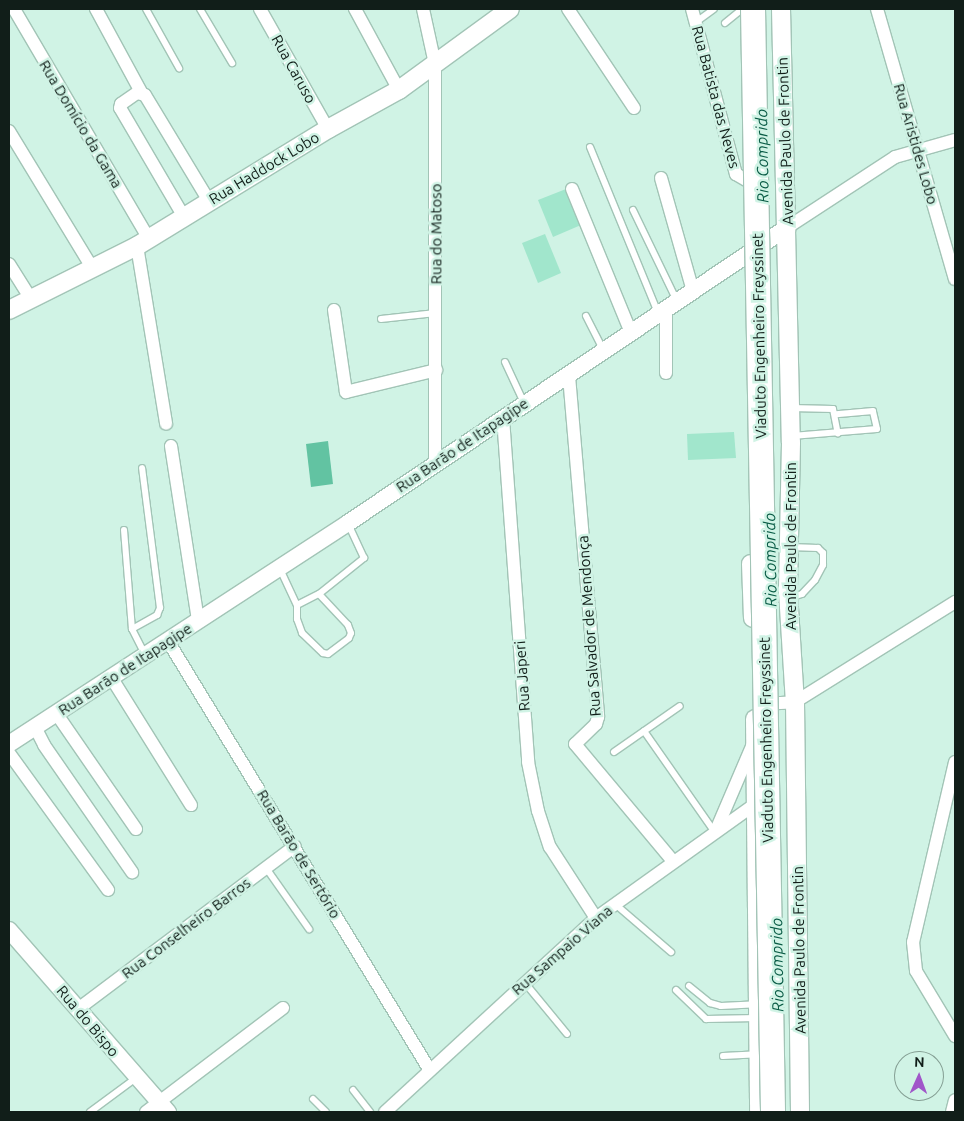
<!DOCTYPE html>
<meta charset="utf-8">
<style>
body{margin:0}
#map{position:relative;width:964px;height:1121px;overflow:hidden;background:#d0f3e5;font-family:Ubuntu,sans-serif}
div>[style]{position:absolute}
.green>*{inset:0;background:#a1e6cc}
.water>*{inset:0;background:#62c3a2}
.roads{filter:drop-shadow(1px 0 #a2c4b6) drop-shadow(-1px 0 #a2c4b6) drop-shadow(0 1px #a2c4b6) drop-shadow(0 -1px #a2c4b6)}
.service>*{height:6px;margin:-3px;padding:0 3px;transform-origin:3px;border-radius:3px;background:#fff}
.minor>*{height:12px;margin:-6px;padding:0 6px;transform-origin:6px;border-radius:6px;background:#fff}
.tertiary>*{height:16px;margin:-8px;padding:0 8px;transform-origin:8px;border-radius:8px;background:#fff}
.secondary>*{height:18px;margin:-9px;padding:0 9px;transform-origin:9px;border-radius:9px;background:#fff}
.bridges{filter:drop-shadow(1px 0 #a2c4b6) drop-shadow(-1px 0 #a2c4b6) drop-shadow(0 1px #a2c4b6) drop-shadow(0 -1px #a2c4b6)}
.motorway-bridge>*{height:24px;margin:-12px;padding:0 12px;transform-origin:12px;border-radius:12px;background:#fff}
span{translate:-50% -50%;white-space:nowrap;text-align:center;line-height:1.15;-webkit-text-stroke:5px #d0f3e5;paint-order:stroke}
.street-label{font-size:15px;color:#111e19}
.water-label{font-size:16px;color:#095b45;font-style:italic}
.frame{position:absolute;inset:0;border:10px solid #111e19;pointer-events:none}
.north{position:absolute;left:894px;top:1051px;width:50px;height:50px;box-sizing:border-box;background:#d0f3e5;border:1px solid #849e93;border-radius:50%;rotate:2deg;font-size:14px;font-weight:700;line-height:20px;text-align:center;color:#111e19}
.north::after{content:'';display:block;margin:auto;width:18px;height:22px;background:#a056c9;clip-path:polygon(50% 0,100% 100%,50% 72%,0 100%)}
</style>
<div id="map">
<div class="green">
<div style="clip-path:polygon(566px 189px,581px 225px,553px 237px,538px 200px)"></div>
<div style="clip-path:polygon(545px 234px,561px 273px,538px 283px,522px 243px)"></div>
<div style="clip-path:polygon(734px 432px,736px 458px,688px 460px,687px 434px)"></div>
</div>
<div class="water">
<div style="clip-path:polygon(328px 441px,333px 484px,311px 487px,306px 444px)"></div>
</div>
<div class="roads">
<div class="service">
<div style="left:146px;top:9px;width:68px;rotate:60.8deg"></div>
<div style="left:200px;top:9px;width:63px;rotate:59.3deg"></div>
<div style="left:696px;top:22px;width:22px;rotate:-36deg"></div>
<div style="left:725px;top:23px;width:21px;rotate:-39deg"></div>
<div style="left:590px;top:147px;width:179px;rotate:67.7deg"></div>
<div style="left:633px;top:210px;width:101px;rotate:64.2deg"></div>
<div style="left:586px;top:316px;width:38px;rotate:63deg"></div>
<div style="left:381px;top:319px;width:55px;rotate:-6.2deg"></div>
<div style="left:505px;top:362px;width:45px;rotate:65.1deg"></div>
<div style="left:791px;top:408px;width:42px;rotate:1.4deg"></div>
<div style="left:833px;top:409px;width:25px;rotate:79deg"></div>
<div style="left:792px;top:436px;width:85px;rotate:-4.7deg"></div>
<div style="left:877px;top:429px;width:18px;rotate:-103deg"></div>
<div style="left:873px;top:411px;width:37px;rotate:175deg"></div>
<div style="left:124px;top:530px;width:99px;rotate:85.4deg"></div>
<div style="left:132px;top:629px;width:28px;rotate:63deg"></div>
<div style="left:790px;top:547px;width:28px;rotate:2deg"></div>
<div style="left:818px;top:548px;width:7px;rotate:45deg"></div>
<div style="left:823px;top:553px;width:12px;rotate:90deg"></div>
<div style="left:823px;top:565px;width:17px;rotate:118deg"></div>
<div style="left:815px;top:580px;width:19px;rotate:133deg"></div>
<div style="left:802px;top:594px;width:13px;rotate:162deg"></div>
<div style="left:280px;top:569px;width:40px;rotate:65deg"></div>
<div style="left:297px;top:605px;width:14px;rotate:90deg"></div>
<div style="left:297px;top:619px;width:15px;rotate:70deg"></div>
<div style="left:302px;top:633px;width:29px;rotate:44deg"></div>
<div style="left:323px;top:653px;width:5px;rotate:11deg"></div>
<div style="left:328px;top:654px;width:26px;rotate:-37deg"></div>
<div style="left:349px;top:638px;width:5px;rotate:-68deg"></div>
<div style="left:351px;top:633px;width:9px;rotate:-111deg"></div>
<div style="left:348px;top:625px;width:42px;rotate:-133.1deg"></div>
<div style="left:297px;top:605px;width:25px;rotate:-27deg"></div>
<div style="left:319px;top:594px;width:58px;rotate:-38.7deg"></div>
<div style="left:364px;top:558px;width:38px;rotate:-115deg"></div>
<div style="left:132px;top:629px;width:29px;rotate:-29deg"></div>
<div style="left:157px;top:615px;width:8px;rotate:-67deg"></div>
<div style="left:160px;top:608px;width:141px;rotate:-97.3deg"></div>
<div style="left:644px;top:731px;width:122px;rotate:55deg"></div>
<div style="left:614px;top:752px;width:80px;rotate:-34.9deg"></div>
<div style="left:266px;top:868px;width:75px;rotate:54.8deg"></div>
<div style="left:615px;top:904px;width:74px;rotate:40.6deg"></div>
<div style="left:525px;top:983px;width:66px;rotate:50.5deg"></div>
<div style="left:689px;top:986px;width:27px;rotate:39deg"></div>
<div style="left:710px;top:1003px;width:11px;rotate:15deg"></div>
<div style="left:721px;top:1006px;width:35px;rotate:-3deg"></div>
<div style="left:676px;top:990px;width:42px;rotate:44deg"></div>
<div style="left:706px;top:1019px;width:51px;rotate:-1.1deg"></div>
<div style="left:723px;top:1056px;width:34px;rotate:-3deg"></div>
<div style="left:353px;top:1090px;width:28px;rotate:52deg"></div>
<div style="left:313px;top:1099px;width:18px;rotate:45deg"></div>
<div style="left:90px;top:1112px;width:57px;rotate:-36.5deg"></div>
</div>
<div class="minor">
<div style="left:14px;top:9px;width:267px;rotate:59.6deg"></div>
<div style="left:96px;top:9px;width:94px;rotate:61.5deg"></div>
<div style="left:260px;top:9px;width:138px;rotate:60.5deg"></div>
<div style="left:355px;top:9px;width:92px;rotate:61.5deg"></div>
<div style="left:423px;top:9px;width:56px;rotate:77.7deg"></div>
<div style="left:435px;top:64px;width:397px;rotate:90deg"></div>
<div style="left:568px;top:9px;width:119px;rotate:56.3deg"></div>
<div style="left:692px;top:9px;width:171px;rotate:75.1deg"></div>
<div style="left:736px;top:174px;width:12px;rotate:31deg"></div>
<div style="left:877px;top:9px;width:281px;rotate:73.9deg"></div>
<div style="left:9px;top:131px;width:162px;rotate:58.7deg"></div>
<div style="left:661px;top:178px;width:117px;rotate:74.2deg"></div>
<div style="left:572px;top:189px;width:156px;rotate:67.7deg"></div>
<div style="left:184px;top:217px;width:126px;rotate:-120.4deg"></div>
<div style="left:120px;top:108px;width:4px;rotate:-76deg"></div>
<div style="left:121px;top:104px;width:19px;rotate:-35deg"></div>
<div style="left:137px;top:93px;width:8px;rotate:14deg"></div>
<div style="left:145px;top:95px;width:124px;rotate:58.9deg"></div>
<div style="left:788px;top:227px;width:128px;rotate:-33.2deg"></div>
<div style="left:895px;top:157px;width:62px;rotate:-15.8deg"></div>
<div style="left:137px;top:246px;width:180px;rotate:80.7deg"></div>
<div style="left:9px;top:264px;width:41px;rotate:57.8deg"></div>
<div style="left:334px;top:310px;width:83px;rotate:81.7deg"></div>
<div style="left:346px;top:392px;width:93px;rotate:-13.7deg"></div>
<div style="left:666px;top:373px;width:64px;rotate:-90deg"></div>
<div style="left:569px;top:376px;width:342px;rotate:85.1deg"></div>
<div style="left:598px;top:717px;width:7px;rotate:106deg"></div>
<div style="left:596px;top:724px;width:29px;rotate:136deg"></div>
<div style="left:575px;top:744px;width:153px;rotate:50.1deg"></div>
<div style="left:503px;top:418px;width:345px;rotate:85.8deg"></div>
<div style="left:528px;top:762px;width:50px;rotate:78.5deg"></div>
<div style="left:538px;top:811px;width:38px;rotate:72deg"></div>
<div style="left:550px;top:847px;width:85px;rotate:57.1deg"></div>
<div style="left:171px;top:446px;width:177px;rotate:81.2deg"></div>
<div style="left:168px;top:641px;width:501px;rotate:58.62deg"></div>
<div style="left:111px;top:677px;width:151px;rotate:58deg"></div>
<div style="left:761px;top:704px;width:34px;rotate:-3deg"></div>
<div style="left:795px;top:702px;width:189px;rotate:-32deg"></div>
<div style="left:56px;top:713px;width:141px;rotate:55.4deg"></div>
<div style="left:35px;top:727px;width:20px;rotate:63deg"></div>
<div style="left:44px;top:745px;width:155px;rotate:55.3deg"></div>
<div style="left:9px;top:753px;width:169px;rotate:54.1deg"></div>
<div style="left:955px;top:762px;width:185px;rotate:103.1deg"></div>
<div style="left:913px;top:942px;width:29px;rotate:84deg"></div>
<div style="left:916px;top:971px;width:76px;rotate:59deg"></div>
<div style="left:717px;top:828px;width:91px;rotate:-66.8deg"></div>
<div style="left:78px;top:1009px;width:271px;rotate:-36.9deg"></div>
<div style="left:146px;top:1112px;width:172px;rotate:-37.2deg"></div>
<div style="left:385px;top:1112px;width:287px;rotate:-42.6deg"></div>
<div style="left:596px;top:918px;width:194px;rotate:-35.6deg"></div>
<div style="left:952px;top:1112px;width:12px;rotate:-76deg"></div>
</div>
<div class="tertiary">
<div style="left:9px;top:744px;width:405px;rotate:-33.1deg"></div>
<div style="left:348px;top:523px;width:530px;rotate:-33.93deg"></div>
<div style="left:9px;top:930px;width:242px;rotate:48.9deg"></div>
</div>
<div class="secondary">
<div style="left:781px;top:9px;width:434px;rotate:88.7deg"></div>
<div style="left:791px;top:443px;width:149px;rotate:91.2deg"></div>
<div style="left:788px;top:592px;width:110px;rotate:86.4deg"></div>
<div style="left:795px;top:702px;width:410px;rotate:89.3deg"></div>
<div style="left:9px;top:310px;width:143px;rotate:-26.6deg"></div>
<div style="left:137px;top:246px;width:224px;rotate:-31.5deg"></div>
<div style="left:328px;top:129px;width:81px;rotate:-28.8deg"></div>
<div style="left:399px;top:90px;width:137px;rotate:-36.1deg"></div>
<div style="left:751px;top:564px;width:54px;rotate:87.9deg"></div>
<div style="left:755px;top:719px;width:393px;rotate:89.4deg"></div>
</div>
</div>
<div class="bridges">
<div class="motorway-bridge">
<div style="left:753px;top:9px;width:1103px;rotate:88.96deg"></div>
</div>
</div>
<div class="street-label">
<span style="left:294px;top:69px;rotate:61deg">Rua Caruso</span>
<span style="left:716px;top:97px;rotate:75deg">Rua Batista das Neves</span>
<span style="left:81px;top:124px;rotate:59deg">Rua Domício da Gama</span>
<span style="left:785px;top:141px;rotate:-92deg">Avenida Paulo de Frontin</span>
<span style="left:916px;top:144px;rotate:74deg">Rua Aristides Lobo</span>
<span style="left:264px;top:168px;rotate:-31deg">Rua Haddock Lobo</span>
<span style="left:436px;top:234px;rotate:-90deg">Rua do Matoso</span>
<span style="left:759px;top:336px;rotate:-91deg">Viaduto Engenheiro Freyssinet</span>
<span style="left:462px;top:445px;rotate:-34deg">Rua Barão de Itapagipe</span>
<span style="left:791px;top:546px;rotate:-90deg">Avenida Paulo de Frontin</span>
<span style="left:589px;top:626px;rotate:-94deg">Rua Salvador de Mendonça</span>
<span style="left:125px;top:669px;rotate:-33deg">Rua Barão de Itapagipe</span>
<span style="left:522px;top:676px;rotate:-94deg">Rua Japeri</span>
<span style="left:766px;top:740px;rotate:-91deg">Viaduto Engenheiro Freyssinet</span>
<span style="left:299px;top:854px;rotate:59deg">Rua Barão de Sertório</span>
<span style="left:186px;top:928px;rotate:-37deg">Rua Conselheiro Barros</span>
<span style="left:562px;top:950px;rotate:-41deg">Rua Sampaio Viana</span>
<span style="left:799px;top:950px;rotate:-91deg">Avenida Paulo de Frontin</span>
<span style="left:88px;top:1021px;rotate:50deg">Rua do Bispo</span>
</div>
<div class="water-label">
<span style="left:762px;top:156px;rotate:-91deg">Rio Comprido</span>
<span style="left:770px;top:560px;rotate:-91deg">Rio Comprido</span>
<span style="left:777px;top:965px;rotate:-91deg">Rio Comprido</span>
</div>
<div class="frame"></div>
<div class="north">N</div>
</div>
